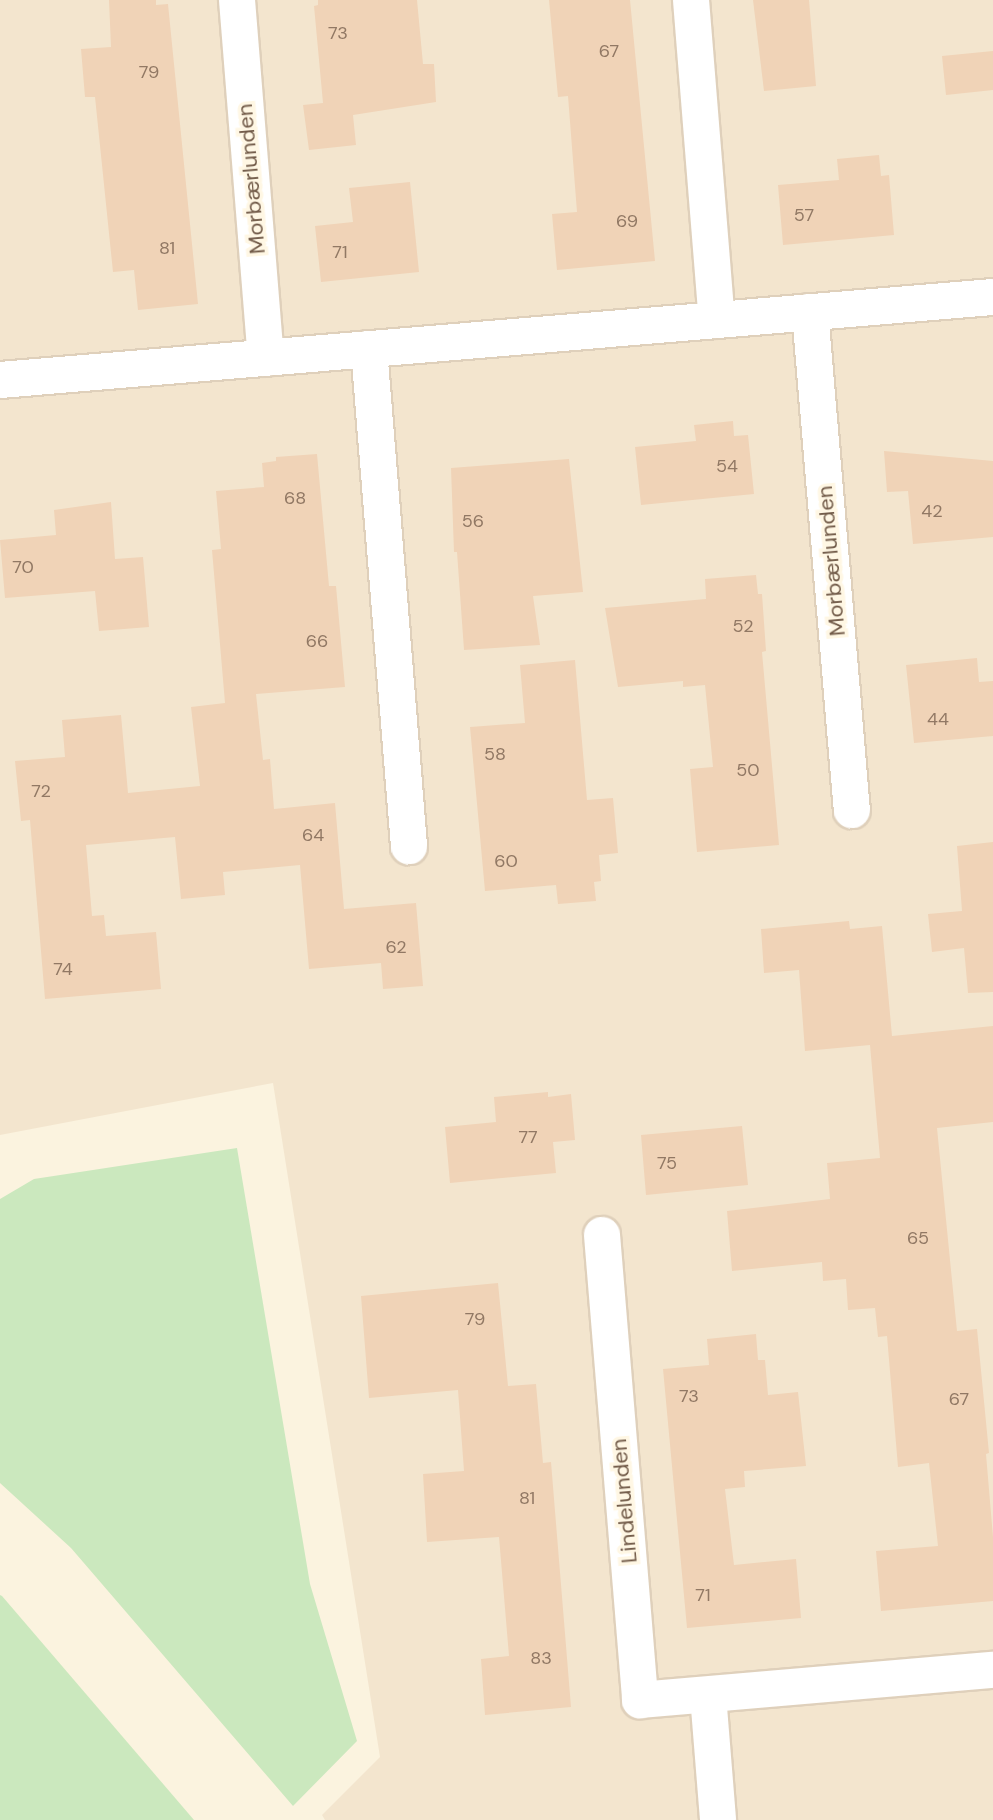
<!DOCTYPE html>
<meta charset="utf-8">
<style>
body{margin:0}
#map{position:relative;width:993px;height:1820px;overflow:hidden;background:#fbf3df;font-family:"DM Sans",sans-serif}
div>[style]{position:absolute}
.residential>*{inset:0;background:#f3e5ce}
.green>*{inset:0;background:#cbe8be}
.building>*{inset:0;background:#f0d3b7}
.roads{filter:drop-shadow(2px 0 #dfd0bb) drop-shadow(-2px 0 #dfd0bb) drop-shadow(0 2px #dfd0bb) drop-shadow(0 -2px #dfd0bb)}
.minor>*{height:36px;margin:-18px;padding:0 18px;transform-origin:18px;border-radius:18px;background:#fff}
span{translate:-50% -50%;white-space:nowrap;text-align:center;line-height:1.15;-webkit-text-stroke:7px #fff7e4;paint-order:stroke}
.number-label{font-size:18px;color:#917864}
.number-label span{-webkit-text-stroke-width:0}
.street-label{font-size:22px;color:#715a48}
</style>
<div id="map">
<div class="residential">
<div style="clip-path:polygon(0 0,993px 0,993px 1820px,325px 1820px,322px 1815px,380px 1757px,273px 1083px,0 1135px)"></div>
</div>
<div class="green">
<div style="clip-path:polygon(237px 1148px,310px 1584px,357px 1741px,293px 1806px,71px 1548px,0 1483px,0 1199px,34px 1179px)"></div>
<div style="clip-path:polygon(0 1595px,2px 1596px,194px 1820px,0 1820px)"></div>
</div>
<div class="building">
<div style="clip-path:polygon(109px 0,156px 0,156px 5px,168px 4px,198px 304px,138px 310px,134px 270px,113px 272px,95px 97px,85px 97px,81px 49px,111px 47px)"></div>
<div style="clip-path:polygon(318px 0,417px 0,423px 64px,434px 64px,436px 102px,353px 115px,356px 145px,309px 150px,303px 105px,323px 103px,314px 6px,318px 5px)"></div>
<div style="clip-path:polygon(549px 0,630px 0,655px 261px,557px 270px,552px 214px,577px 212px,568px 96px,558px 97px)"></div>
<div style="clip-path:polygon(753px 0,809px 0,816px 86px,764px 91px)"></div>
<div style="clip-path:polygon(993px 51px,993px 90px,946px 95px,942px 56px)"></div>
<div style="clip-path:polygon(879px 155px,881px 176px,889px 175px,894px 235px,783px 245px,778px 185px,839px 180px,837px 159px)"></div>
<div style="clip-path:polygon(410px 182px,419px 272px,321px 282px,315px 226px,353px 222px,349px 188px)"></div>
<div style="clip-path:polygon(733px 421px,734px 436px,748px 435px,754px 494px,641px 505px,635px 447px,696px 441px,694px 425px)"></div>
<div style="clip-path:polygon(884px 451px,993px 461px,993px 537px,913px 544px,908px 491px,887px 492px)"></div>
<div style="clip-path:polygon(317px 454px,329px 586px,336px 586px,345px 687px,256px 694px,263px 760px,270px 759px,274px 809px,335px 803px,344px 909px,416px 903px,423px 986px,383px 989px,381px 963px,309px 969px,300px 865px,223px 872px,225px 895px,181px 899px,175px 837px,86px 845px,92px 916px,104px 915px,106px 936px,156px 932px,161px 989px,45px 999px,30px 820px,21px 821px,15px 761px,65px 757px,62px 720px,121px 715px,128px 793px,200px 786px,191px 707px,225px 703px,212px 550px,221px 549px,216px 491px,264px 487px,262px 463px,276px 461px,276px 457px)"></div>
<div style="clip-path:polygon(569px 459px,583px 592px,533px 596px,540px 645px,464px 650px,457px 552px,454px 552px,451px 468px)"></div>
<div style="clip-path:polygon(111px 502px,115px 559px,143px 557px,149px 627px,99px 631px,95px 591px,5px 598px,0 540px,56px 535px,54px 510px)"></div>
<div style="clip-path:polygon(756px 575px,758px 594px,762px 594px,766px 651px,762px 652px,779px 845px,697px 852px,690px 769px,713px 767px,705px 685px,683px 687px,683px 681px,618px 687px,605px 608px,706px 599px,705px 579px)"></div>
<div style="clip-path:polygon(977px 658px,979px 682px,993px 681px,993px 736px,914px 743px,906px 665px)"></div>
<div style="clip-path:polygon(575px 660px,587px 800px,613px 798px,618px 853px,599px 855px,601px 881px,594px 882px,596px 901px,558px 904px,556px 885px,485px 891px,470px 727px,525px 723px,520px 665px)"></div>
<div style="clip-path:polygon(993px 842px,993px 992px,968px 993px,964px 948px,932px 952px,928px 914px,962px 911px,957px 846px)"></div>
<div style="clip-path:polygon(849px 921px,850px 929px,882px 926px,892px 1036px,993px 1026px,993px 1122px,937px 1128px,957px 1331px,977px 1329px,989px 1453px,986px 1454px,993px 1537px,993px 1601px,881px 1611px,876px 1551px,938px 1546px,929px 1463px,898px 1467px,887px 1336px,878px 1337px,875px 1308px,848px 1310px,846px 1279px,823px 1281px,822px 1262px,732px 1271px,727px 1211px,830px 1199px,827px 1163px,880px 1158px,870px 1045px,805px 1051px,799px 970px,764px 973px,761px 929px)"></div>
<div style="clip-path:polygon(548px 1092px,548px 1097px,571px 1094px,575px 1140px,553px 1142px,556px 1173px,450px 1183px,445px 1127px,496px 1122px,494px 1097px)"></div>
<div style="clip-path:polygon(742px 1126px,748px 1185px,646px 1195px,641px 1135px)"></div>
<div style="clip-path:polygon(498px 1283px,508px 1386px,536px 1384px,543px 1463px,551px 1462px,571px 1707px,485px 1715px,481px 1659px,509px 1656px,499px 1537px,427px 1542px,423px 1474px,464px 1471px,458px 1390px,369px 1398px,361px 1296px)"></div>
<div style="clip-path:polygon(756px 1334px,758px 1360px,765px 1360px,768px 1395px,798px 1392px,806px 1466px,744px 1471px,745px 1487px,725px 1489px,734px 1565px,796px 1559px,801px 1618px,687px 1628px,663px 1369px,709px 1365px,707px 1339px)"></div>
</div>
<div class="roads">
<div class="minor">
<div style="left:237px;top:0;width:359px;rotate:85.4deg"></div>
<div style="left:691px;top:0;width:321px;rotate:85.4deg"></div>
<div style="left:810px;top:312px;width:500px;rotate:85.2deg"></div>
<div style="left:369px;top:349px;width:499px;rotate:85.4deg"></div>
<div style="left:0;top:380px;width:996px;rotate:-4.78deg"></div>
<div style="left:602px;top:1235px;width:467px;rotate:85.3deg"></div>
<div style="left:640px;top:1700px;width:354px;rotate:-4.9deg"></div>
<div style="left:708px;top:1695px;width:125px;rotate:85.4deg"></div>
</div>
</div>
<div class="number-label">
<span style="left:338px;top:33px">73</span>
<span style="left:609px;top:51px">67</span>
<span style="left:149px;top:72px">79</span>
<span style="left:804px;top:215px">57</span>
<span style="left:627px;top:221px">69</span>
<span style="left:167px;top:248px">81</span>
<span style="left:340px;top:252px">71</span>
<span style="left:727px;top:466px">54</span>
<span style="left:295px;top:498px">68</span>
<span style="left:932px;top:511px">42</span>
<span style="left:473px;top:521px">56</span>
<span style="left:23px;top:567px">70</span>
<span style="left:743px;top:626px">52</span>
<span style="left:317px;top:641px">66</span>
<span style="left:938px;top:719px">44</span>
<span style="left:495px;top:754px">58</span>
<span style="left:748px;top:770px">50</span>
<span style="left:41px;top:791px">72</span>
<span style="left:313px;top:835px">64</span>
<span style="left:506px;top:861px">60</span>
<span style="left:396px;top:947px">62</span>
<span style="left:63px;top:969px">74</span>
<span style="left:528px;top:1137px">77</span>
<span style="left:667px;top:1163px">75</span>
<span style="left:918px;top:1238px">65</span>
<span style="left:475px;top:1319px">79</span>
<span style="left:689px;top:1396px">73</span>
<span style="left:959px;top:1399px">67</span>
<span style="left:527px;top:1498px">81</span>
<span style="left:703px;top:1595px">71</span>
<span style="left:541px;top:1658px">83</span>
</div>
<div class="street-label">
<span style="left:251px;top:179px;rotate:-95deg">Morbærlunden</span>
<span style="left:831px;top:561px;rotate:-95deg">Morbærlunden</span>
<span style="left:624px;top:1501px;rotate:-95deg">Lindelunden</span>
</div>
</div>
